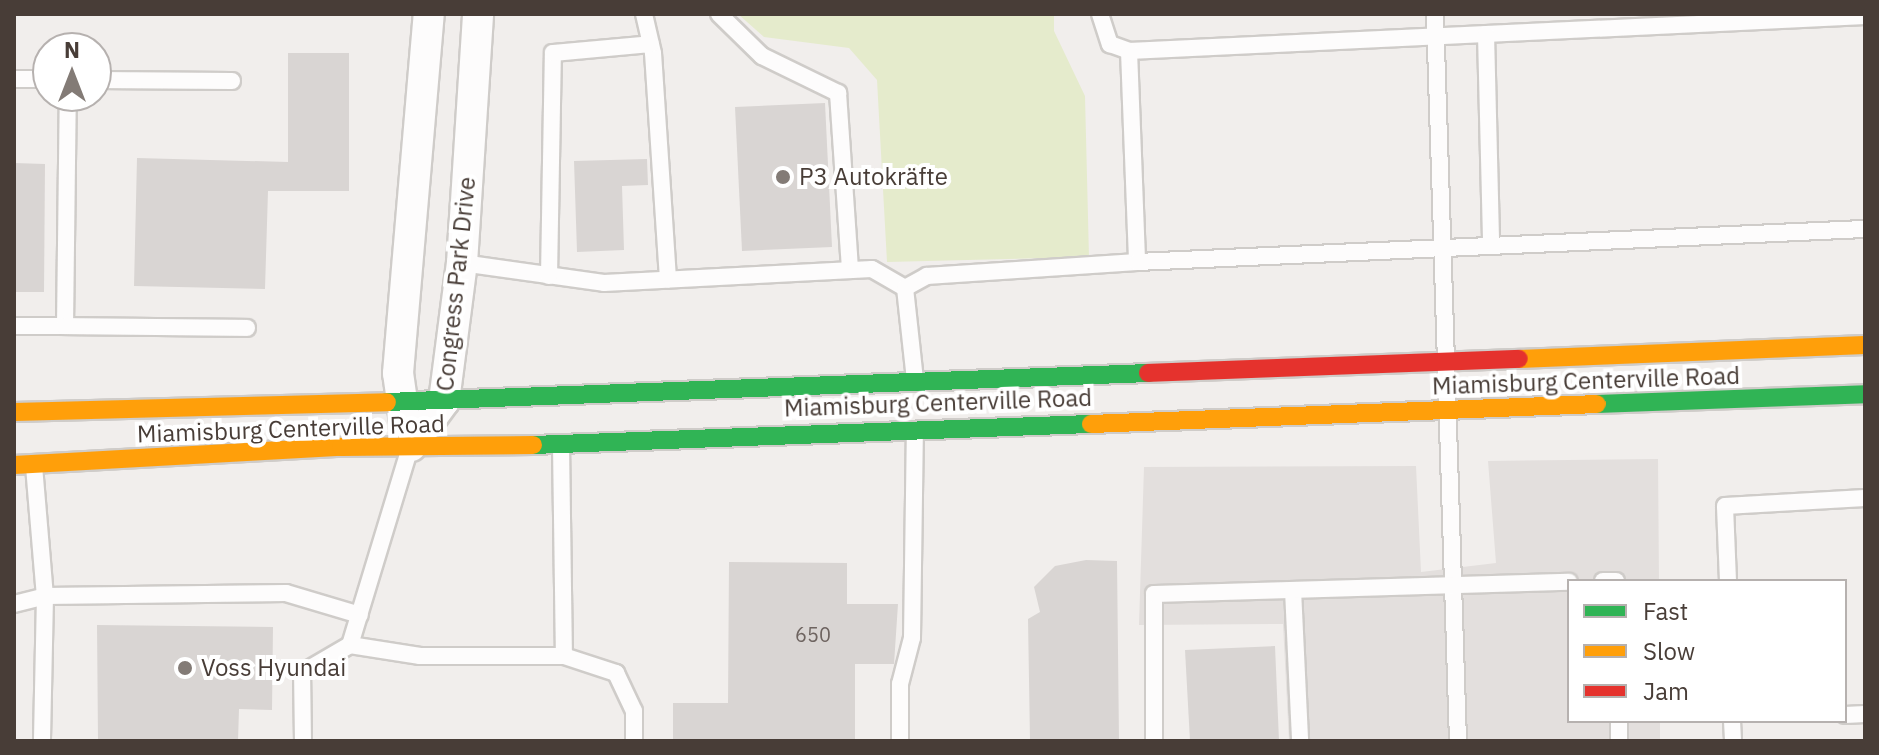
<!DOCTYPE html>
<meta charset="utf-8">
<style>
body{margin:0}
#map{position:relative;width:1879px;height:755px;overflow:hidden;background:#f1eeec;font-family:"IBM Plex Sans",sans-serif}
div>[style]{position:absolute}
.green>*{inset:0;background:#e5ebcc}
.parking>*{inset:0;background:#e3dfdd}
.building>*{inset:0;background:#d9d5d3}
.roads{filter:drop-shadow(2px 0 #cfccc9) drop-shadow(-2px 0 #cfccc9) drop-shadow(0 2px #cfccc9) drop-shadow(0 -2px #cfccc9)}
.lane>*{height:16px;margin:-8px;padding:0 8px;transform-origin:8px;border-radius:8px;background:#fdfcfc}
.street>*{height:30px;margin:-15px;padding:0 15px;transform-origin:15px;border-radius:15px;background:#fdfcfc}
.fast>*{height:18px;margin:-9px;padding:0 9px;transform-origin:9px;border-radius:9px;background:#30b455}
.slow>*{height:18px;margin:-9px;padding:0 9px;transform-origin:9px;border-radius:9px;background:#ff9f0a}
.jam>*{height:18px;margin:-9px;padding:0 9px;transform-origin:9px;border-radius:9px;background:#e5322d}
.dots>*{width:22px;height:22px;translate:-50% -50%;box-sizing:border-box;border:4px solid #fff;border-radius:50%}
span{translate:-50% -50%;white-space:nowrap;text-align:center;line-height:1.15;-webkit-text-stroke:8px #fff;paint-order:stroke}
.number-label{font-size:20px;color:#6e6460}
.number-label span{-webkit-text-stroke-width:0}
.poi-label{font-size:24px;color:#483d37}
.left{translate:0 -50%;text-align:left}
.street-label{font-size:24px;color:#483d37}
.frame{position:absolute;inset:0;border:16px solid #483d37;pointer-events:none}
.legend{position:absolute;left:1567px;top:579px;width:280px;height:144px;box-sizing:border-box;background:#fff;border:2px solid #b6b1af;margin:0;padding:10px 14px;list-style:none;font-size:24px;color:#483d37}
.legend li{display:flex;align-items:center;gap:16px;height:40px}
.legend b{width:40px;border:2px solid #b6b1af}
.north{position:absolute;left:32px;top:32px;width:80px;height:80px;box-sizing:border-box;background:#fff;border:2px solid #b6b1af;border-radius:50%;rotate:0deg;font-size:22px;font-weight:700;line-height:32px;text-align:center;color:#483d37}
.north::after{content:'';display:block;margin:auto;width:28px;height:36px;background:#837b76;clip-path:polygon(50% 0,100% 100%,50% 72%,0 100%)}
</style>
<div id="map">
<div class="green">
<div style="clip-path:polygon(738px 14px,1054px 14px,1054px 31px,1085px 96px,1089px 257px,887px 262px,877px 80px,849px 48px,764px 37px)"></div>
</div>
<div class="parking">
<div style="clip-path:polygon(1658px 459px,1659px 581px,1569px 581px,1569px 721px,1660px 721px,1660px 741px,1289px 741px,1283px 624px,1139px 625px,1144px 467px,1416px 466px,1421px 572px,1496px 563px,1488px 461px)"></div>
</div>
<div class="building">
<div style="clip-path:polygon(288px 53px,349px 53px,349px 191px,268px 191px,265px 289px,134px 286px,137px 158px,288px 162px)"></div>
<div style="clip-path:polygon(825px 103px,832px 247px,742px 251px,735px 107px)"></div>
<div style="clip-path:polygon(647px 159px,648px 185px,622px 186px,624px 250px,577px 252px,574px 161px)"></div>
<div style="clip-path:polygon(14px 163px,45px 164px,44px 292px,14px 292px)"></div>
<div style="clip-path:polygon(1086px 560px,1117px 561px,1119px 741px,1030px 741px,1028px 619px,1040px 612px,1034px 587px,1055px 566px)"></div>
<div style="clip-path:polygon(729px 562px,847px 563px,847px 604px,898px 604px,894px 664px,855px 664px,855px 741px,673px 741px,673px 703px,728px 703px)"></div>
<div style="clip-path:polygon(97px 625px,273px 627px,272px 710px,239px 709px,238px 741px,98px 741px)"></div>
<div style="clip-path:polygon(1275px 646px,1279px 741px,1190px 741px,1185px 650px)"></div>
</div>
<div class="roads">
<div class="lane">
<div style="left:644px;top:14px;width:40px;rotate:77deg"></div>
<div style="left:653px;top:53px;width:227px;rotate:86.2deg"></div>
<div style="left:719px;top:14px;width:60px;rotate:44.3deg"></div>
<div style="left:762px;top:56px;width:85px;rotate:26deg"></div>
<div style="left:838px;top:93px;width:177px;rotate:86.1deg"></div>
<div style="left:1100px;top:14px;width:32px;rotate:72deg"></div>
<div style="left:1110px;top:44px;width:20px;rotate:20deg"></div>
<div style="left:1129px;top:51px;width:737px;rotate:-2.72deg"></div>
<div style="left:1435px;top:14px;width:727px;rotate:88.19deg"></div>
<div style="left:1486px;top:34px;width:209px;rotate:88.6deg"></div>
<div style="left:1129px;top:51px;width:211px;rotate:87.8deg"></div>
<div style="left:14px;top:79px;width:34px"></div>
<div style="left:96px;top:80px;width:136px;rotate:0.4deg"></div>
<div style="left:462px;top:263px;width:143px;rotate:8deg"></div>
<div style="left:604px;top:283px;width:268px;rotate:-3deg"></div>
<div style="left:872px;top:269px;width:38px;rotate:30deg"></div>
<div style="left:905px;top:288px;width:93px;rotate:83.8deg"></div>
<div style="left:549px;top:276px;width:223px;rotate:-89deg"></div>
<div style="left:553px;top:53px;width:98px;rotate:-5.2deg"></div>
<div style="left:905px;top:288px;width:25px;rotate:-29deg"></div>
<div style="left:927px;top:276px;width:210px;rotate:-3.8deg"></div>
<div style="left:1137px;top:262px;width:729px;rotate:-2.6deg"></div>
<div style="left:14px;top:326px;width:51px"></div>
<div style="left:65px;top:326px;width:230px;rotate:-89.3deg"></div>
<div style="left:65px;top:326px;width:182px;rotate:0.6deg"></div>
<div style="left:561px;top:445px;width:211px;rotate:89.2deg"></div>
<div style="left:564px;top:656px;width:55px;rotate:18.1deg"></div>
<div style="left:616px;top:673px;width:42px;rotate:64.7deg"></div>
<div style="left:634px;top:711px;width:30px;rotate:90deg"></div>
<div style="left:34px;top:466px;width:130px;rotate:85.2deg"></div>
<div style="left:45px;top:596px;width:145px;rotate:91.2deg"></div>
<div style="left:1603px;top:581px;width:13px"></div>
<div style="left:1728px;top:581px;width:75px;rotate:-92.3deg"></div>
<div style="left:1725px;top:506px;width:140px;rotate:-3.3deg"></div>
<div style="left:1293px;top:590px;width:151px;rotate:87.3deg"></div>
<div style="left:14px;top:604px;width:32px;rotate:-14deg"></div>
<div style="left:45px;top:596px;width:241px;rotate:-0.7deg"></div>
<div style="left:286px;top:593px;width:77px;rotate:16.6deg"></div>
<div style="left:350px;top:645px;width:71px;rotate:8.9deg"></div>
<div style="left:420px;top:656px;width:144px"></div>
<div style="left:1845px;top:715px;width:20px;rotate:-3deg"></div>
<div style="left:1619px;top:721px;width:20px;rotate:90deg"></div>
<div style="left:1732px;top:721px;width:20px;rotate:87deg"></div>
<div style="left:303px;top:741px;width:68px;rotate:-90.8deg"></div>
<div style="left:302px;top:673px;width:56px;rotate:-30.3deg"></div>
<div style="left:350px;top:645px;width:203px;rotate:-73.1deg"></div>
<div style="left:900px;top:741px;width:57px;rotate:-90deg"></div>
<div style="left:900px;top:684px;width:48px;rotate:-75.4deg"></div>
<div style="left:912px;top:638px;width:206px;rotate:-89.2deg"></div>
<div style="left:1154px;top:741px;width:147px;rotate:-90deg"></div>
<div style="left:1154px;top:594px;width:415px;rotate:-1.7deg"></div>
</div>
<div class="street">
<div style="left:405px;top:422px;width:49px;rotate:-98.1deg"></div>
<div style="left:398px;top:373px;width:360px;rotate:-85.1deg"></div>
<div style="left:411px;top:446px;width:56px;rotate:-53.7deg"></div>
<div style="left:444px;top:401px;width:139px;rotate:-82.6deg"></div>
<div style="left:462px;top:263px;width:250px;rotate:-86.3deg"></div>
</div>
<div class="fast">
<div style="left:387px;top:402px;width:762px;rotate:-2.18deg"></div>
<div style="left:1597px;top:404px;width:268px;rotate:-2.1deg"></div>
<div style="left:533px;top:445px;width:558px;rotate:-2.16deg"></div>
</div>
<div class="slow">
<div style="left:1519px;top:359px;width:346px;rotate:-2.3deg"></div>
<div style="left:14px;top:412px;width:373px;rotate:-1.5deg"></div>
<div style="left:1091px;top:424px;width:506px;rotate:-2.26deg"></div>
<div style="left:14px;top:465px;width:327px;rotate:-3.2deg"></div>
<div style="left:341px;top:447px;width:192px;rotate:-0.6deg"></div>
</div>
<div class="jam">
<div style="left:1148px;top:373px;width:371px;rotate:-2.2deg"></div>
</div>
</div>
<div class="dots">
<div style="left:783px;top:177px;background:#837b76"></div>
<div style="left:185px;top:668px;background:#837b76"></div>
</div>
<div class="number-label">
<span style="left:813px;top:634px">650</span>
</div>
<div class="poi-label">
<span class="left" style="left:799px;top:177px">P3 Autokräfte</span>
<span class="left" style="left:201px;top:668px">Voss Hyundai</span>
</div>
<div class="street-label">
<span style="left:456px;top:284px;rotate:-84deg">Congress Park Drive</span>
<span style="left:1586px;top:381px;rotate:-2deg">Miamisburg Centerville Road</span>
<span style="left:938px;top:403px;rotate:-2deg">Miamisburg Centerville Road</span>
<span style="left:291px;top:429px;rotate:-2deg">Miamisburg Centerville Road</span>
</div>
<div class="frame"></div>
<ul class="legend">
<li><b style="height:10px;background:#30b455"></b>Fast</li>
<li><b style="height:10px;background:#ff9f0a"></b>Slow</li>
<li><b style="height:10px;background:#e5322d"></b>Jam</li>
</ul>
<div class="north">N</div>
</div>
